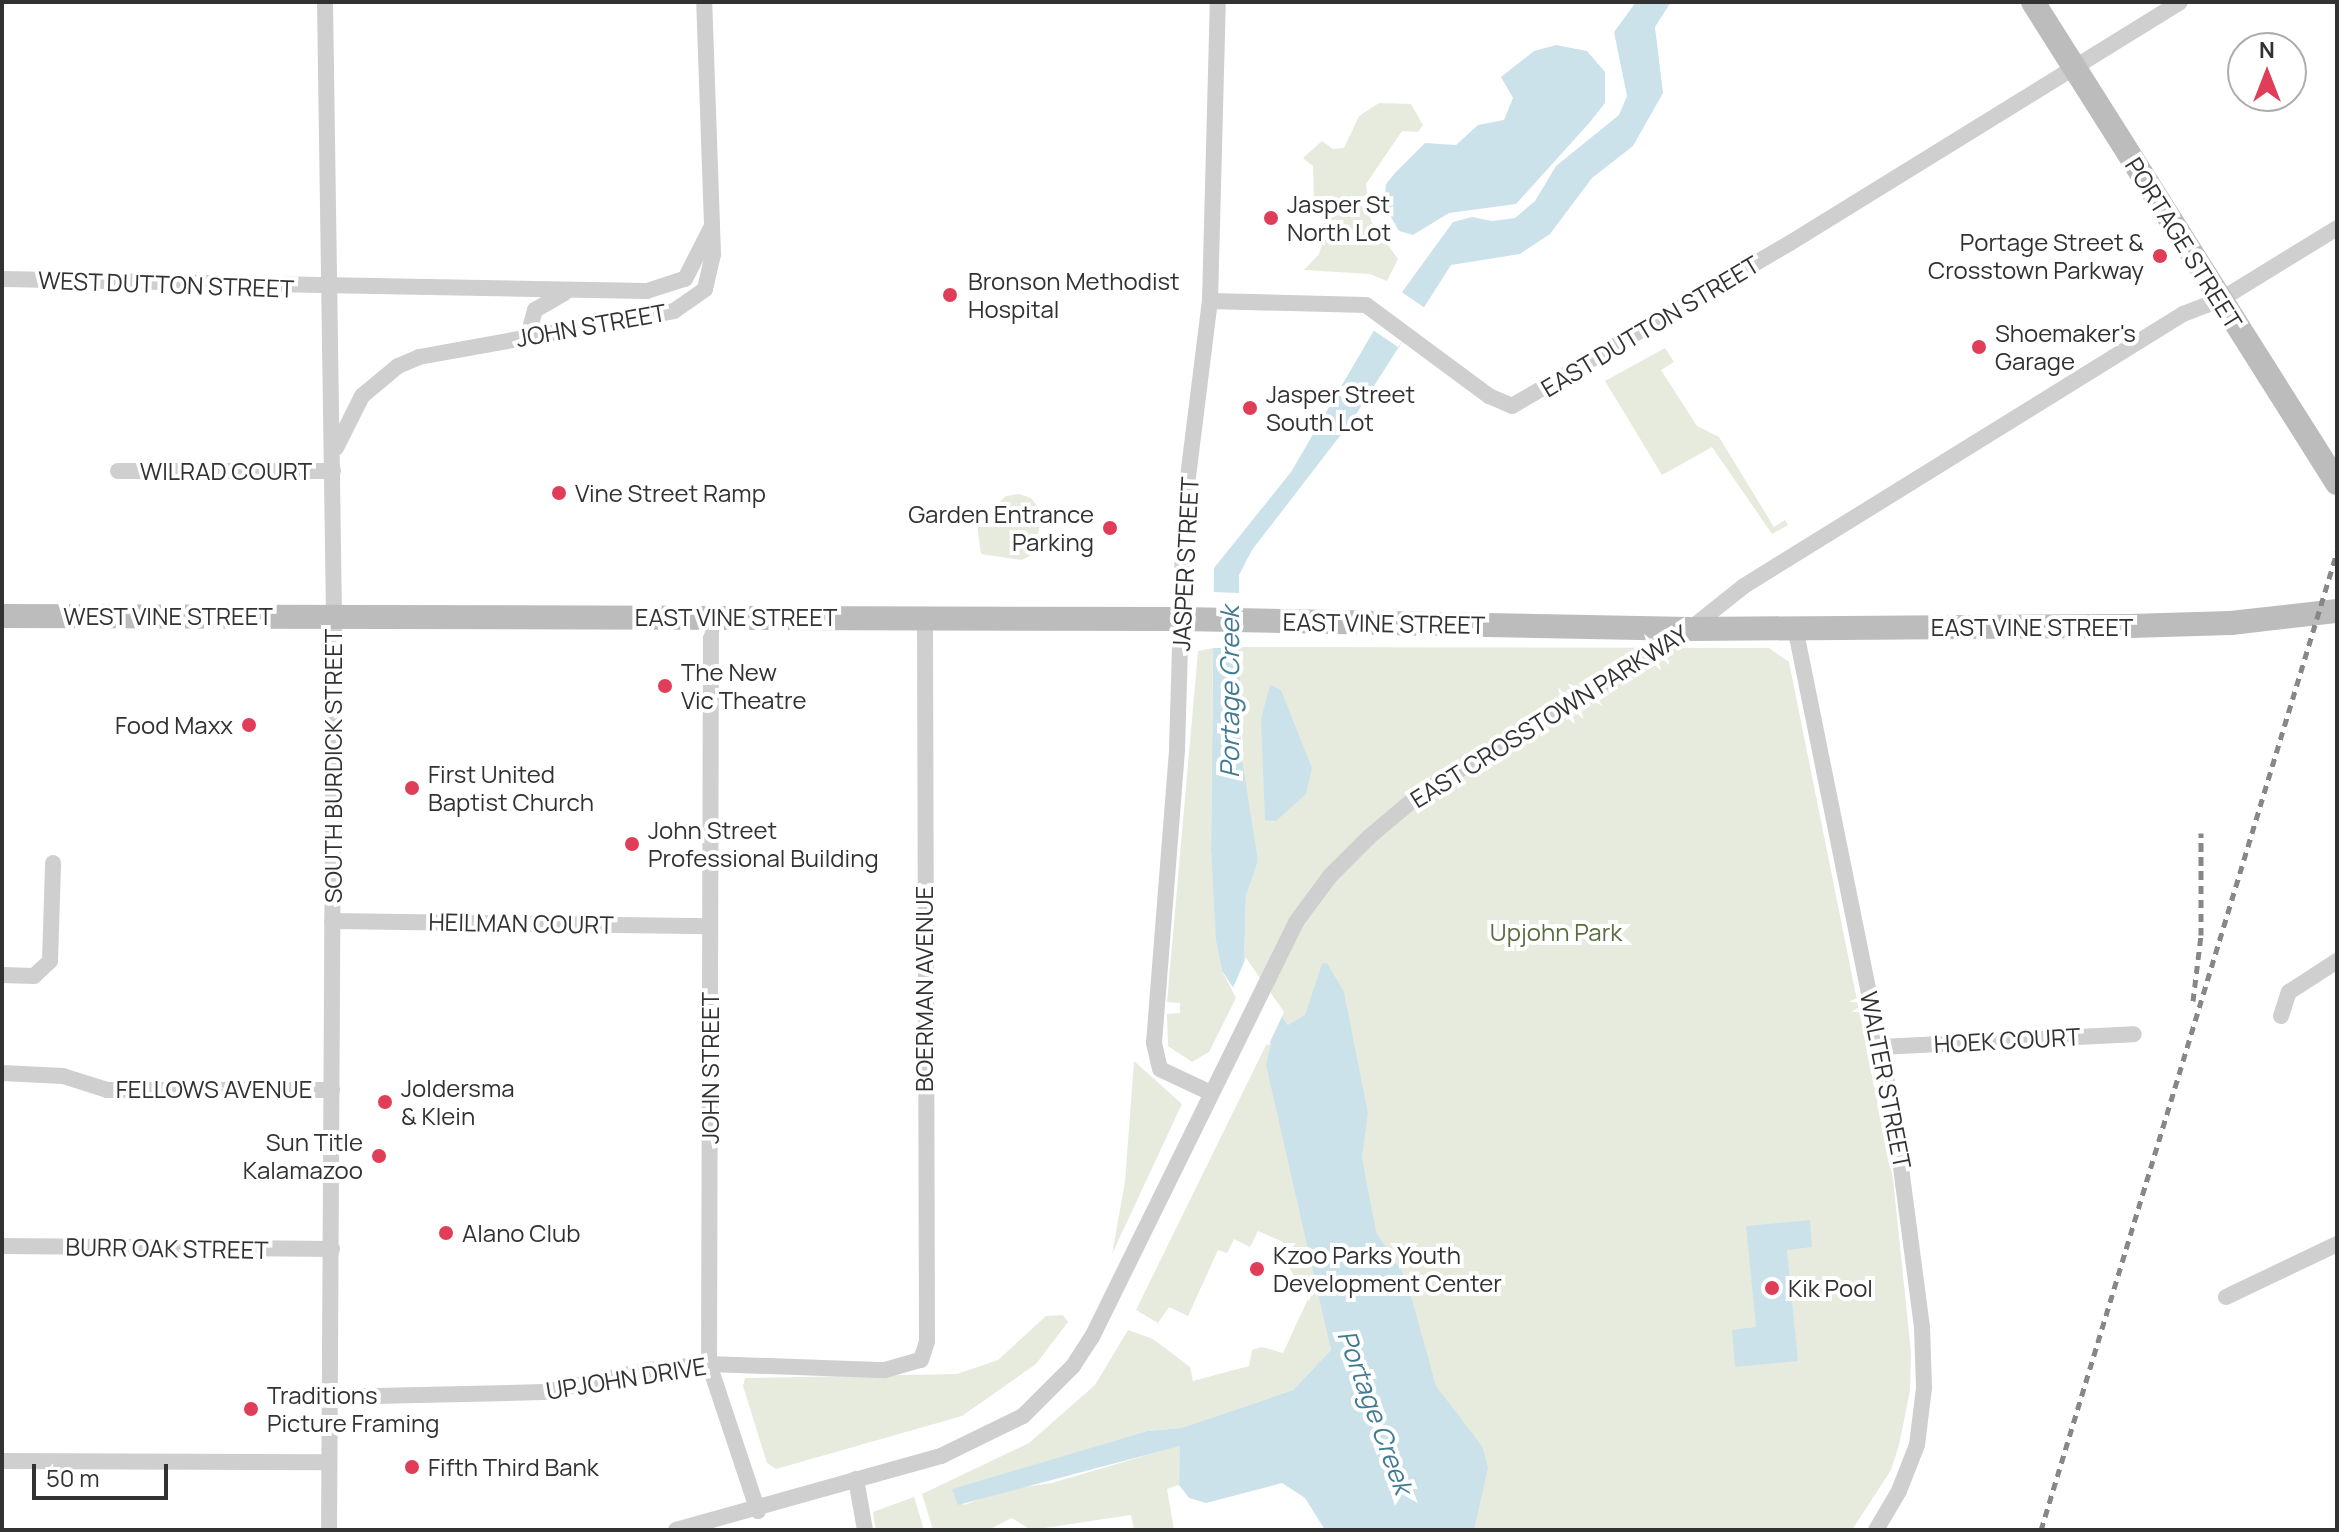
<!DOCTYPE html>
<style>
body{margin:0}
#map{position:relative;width:2339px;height:1532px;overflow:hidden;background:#fff;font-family:Manrope,sans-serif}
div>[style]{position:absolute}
.green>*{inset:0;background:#e6ebde}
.water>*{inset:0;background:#cce2eb}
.pier>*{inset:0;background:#fff}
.street>*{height:16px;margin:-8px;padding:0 8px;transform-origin:8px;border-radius:8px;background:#cfcfcf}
.secondary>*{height:24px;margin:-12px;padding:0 12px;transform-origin:12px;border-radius:12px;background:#bcbcbc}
.rail>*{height:5px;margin-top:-2.5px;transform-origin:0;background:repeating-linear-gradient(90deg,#878787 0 8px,transparent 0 14px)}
.dots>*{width:22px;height:22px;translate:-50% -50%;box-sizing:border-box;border:4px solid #fff;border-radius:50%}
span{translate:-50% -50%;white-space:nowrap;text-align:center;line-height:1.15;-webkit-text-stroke:8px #fff;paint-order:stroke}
.poi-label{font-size:24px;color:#323232}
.left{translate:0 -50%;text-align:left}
.right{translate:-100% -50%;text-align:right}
.street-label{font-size:24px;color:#323232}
.park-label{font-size:24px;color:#5a6d40}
.water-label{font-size:26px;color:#417b93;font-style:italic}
.frame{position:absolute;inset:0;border:4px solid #323232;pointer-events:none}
.north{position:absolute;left:2227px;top:32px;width:80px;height:80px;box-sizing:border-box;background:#fff;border:2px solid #adadad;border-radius:50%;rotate:0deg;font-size:22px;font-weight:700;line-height:32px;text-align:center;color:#323232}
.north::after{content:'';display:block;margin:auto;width:28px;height:36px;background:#e03d59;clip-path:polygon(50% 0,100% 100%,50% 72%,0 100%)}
.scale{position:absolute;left:32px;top:1464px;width:136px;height:36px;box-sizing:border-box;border:4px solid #323232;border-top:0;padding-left:10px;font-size:24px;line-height:28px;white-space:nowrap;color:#323232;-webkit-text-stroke:6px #fff;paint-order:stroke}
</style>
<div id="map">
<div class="green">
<div style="clip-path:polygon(1379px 103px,1411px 104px,1423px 125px,1418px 132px,1402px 131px,1366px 184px,1371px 221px,1398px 259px,1387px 281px,1370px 274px,1304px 270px,1319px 254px,1326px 230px,1314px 199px,1313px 166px,1303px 158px,1322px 141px,1333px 149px,1344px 148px,1359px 116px)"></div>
<div style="clip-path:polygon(1665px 348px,1674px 362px,1661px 370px,1697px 426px,1719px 437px,1774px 527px,1785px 520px,1788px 525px,1772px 534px,1712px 447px,1662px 475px,1605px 381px)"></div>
<div style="clip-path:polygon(1019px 494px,1031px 498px,1041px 511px,1036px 552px,1022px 560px,981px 554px,977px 524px,1006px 496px)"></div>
<div style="clip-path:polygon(1239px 647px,1769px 648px,1789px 662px,1893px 1179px,1911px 1352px,1910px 1391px,1899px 1445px,1891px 1470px,1852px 1530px,1433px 1530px,1289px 1026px,1244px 961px,1246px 894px,1258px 861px,1244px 791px)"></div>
<div style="clip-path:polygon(1213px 648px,1211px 851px,1222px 971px,1236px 998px,1209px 1052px,1192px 1062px,1168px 1046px,1167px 1014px,1180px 1013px,1180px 1003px,1167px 1002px,1198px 651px)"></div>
<div style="clip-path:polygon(1267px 1043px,1271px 1044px,1331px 1350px,1293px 1390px,1181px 1428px,1147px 1431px,953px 1489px,964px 1505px,1004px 1490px,1052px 1483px,1181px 1445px,1179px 1485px,1167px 1489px,1174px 1530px,1134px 1530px,1131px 1515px,1031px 1530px,1012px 1518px,988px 1530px,933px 1530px,922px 1494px,1029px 1443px,1095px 1385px,1128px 1330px,1153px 1339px,1190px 1367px,1193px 1381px,1249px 1366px,1252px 1350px,1262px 1347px,1283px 1353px,1308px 1299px,1287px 1264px,1275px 1259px,1283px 1242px,1258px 1231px,1250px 1247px,1234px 1239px,1227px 1253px,1218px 1250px,1188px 1316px,1169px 1307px,1158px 1323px,1136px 1310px)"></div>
<div style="clip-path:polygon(1134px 1061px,1182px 1104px,1112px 1254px,1125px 1182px)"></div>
<div style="clip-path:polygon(1063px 1315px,1068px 1322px,1036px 1364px,962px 1416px,776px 1469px,767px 1463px,743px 1386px,745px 1378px,957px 1374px,998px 1360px,1046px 1316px)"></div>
<div style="clip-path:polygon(914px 1497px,924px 1530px,876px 1530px,873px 1512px)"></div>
</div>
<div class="water">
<div style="clip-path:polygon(1636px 2px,1671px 2px,1655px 27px,1663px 93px,1633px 146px,1592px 178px,1550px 234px,1520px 254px,1451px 265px,1353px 419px,1252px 550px,1239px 575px,1241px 752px,1258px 861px,1246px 895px,1244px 961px,1288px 1025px,1305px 1015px,1322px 964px,1327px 963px,1344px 992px,1368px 1113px,1362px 1158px,1376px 1232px,1406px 1278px,1436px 1386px,1482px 1446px,1488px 1468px,1474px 1530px,1325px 1530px,1305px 1498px,1282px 1483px,1206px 1503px,1189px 1498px,1179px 1485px,1180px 1446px,958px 1505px,952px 1489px,1147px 1431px,1181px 1428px,1293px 1390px,1331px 1350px,1266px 1065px,1271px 1044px,1222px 971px,1216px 940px,1211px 851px,1214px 568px,1291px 472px,1373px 332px,1453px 222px,1472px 217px,1492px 221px,1515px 218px,1535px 201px,1556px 166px,1619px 115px,1627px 96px,1614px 32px)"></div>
<div style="clip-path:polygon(1556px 45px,1587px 51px,1605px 72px,1605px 103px,1590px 122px,1516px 204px,1449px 213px,1413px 235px,1399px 231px,1384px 205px,1386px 184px,1395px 173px,1425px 143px,1456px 145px,1478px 125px,1504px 120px,1513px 98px,1501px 77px,1534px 51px)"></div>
<div style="clip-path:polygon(1270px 685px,1281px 690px,1312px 768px,1306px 794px,1276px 821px,1265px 820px,1261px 719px)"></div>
<div style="clip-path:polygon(1810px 1220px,1812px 1247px,1787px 1250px,1798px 1361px,1735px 1367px,1732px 1330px,1756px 1327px,1746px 1226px)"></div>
</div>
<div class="pier">
<div style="clip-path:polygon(1400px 291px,1425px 308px,1398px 347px,1373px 330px)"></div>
<div style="clip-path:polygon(1212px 592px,1240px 593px,1239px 648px,1211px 648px)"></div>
<div style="clip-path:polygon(1246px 958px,1284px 1012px,1268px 1046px,1232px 990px)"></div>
</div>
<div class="street">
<div style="left:325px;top:2px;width:614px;rotate:89.16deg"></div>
<div style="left:334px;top:616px;width:914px;rotate:90.31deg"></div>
<div style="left:2px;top:279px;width:645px;rotate:1.07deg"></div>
<div style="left:647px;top:291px;width:40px;rotate:-18deg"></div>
<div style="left:685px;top:279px;width:57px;rotate:-63deg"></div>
<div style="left:1210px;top:301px;width:156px;rotate:1.5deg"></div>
<div style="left:1366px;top:305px;width:153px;rotate:36.5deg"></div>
<div style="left:1489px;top:396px;width:25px;rotate:23deg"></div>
<div style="left:1512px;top:406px;width:322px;rotate:-30.4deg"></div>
<div style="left:1790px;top:243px;width:458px;rotate:-31.7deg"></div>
<div style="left:528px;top:336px;width:27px;rotate:-75deg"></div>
<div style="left:535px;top:310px;width:34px;rotate:-30deg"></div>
<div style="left:336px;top:448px;width:58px;rotate:-63.4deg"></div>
<div style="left:362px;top:396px;width:47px;rotate:-39.8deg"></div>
<div style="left:398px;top:366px;width:23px;rotate:-23deg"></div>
<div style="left:419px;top:357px;width:259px;rotate:-10.2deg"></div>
<div style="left:674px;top:311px;width:38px;rotate:-35deg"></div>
<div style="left:705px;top:289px;width:36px;rotate:-77deg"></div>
<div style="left:713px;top:254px;width:252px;rotate:-92deg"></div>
<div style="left:118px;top:471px;width:215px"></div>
<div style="left:711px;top:616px;width:748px;rotate:90.15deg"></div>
<div style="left:709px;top:1364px;width:155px;rotate:71.6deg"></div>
<div style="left:1795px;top:627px;width:505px;rotate:78.58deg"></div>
<div style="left:1895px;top:1122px;width:207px;rotate:82.5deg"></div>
<div style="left:1922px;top:1327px;width:61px;rotate:88.1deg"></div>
<div style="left:1924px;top:1388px;width:57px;rotate:97deg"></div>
<div style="left:1917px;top:1445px;width:49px;rotate:111.4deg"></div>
<div style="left:1899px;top:1491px;width:45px;rotate:120.5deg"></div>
<div style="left:332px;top:921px;width:378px;rotate:0.8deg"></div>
<div style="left:2px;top:975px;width:32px;rotate:2deg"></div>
<div style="left:34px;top:976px;width:22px;rotate:-43deg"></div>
<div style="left:50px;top:961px;width:98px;rotate:-88.2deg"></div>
<div style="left:2281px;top:1016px;width:25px;rotate:-72deg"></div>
<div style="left:2289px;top:992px;width:57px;rotate:-32.9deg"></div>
<div style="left:1881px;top:1047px;width:253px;rotate:-2.9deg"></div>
<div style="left:2px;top:1073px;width:61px;rotate:2.8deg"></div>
<div style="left:63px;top:1076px;width:46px;rotate:17.7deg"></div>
<div style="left:107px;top:1090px;width:225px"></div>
<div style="left:1211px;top:1093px;width:56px;rotate:-154.8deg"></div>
<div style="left:1160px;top:1069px;width:27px;rotate:-103deg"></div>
<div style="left:1154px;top:1043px;width:295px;rotate:-85.5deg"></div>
<div style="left:1177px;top:749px;width:240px;rotate:-88.3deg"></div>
<div style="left:1184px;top:509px;width:210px;rotate:-82.9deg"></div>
<div style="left:1210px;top:301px;width:299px;rotate:-88.5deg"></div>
<div style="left:2px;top:1246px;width:330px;rotate:0.5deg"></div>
<div style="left:2226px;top:1297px;width:123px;rotate:-25.5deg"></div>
<div style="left:329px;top:1397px;width:215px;rotate:-1.3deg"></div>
<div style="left:544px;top:1392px;width:106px;rotate:-11.9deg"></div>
<div style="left:648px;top:1370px;width:61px;rotate:-5.6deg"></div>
<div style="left:709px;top:1364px;width:176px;rotate:2deg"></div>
<div style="left:885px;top:1370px;width:37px;rotate:-16deg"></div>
<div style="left:921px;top:1360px;width:20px;rotate:-72deg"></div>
<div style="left:927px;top:1341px;width:723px;rotate:-90.16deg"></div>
<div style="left:2px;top:1461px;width:326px;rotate:0.2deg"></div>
<div style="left:856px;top:1479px;width:52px;rotate:80deg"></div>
<div style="left:676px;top:1530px;width:275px;rotate:-15.6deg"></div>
<div style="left:941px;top:1456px;width:91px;rotate:-26deg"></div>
<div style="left:1023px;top:1416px;width:71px;rotate:-45deg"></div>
<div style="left:1073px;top:1366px;width:35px;rotate:-57deg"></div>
<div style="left:1092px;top:1337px;width:462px;rotate:-63.8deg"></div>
<div style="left:1296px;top:922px;width:57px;rotate:-53.5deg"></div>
<div style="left:1330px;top:876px;width:55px;rotate:-45deg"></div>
<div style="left:1369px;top:837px;width:67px;rotate:-40.1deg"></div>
<div style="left:1420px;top:794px;width:316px;rotate:-31.4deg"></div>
<div style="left:1690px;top:629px;width:69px;rotate:-38.5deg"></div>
<div style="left:1744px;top:586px;width:516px;rotate:-31.78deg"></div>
<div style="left:2183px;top:314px;width:40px;rotate:-21deg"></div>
<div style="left:2220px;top:300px;width:137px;rotate:-31.6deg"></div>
</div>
<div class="secondary">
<div style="left:2033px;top:2px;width:569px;rotate:57.71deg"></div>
<div style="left:2px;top:616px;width:1179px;rotate:0.15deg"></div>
<div style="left:1181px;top:619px;width:509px;rotate:1.13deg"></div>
<div style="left:1690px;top:629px;width:440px;rotate:-0.4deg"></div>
<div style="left:2130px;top:626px;width:101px;rotate:-1.7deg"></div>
<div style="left:2231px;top:623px;width:107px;rotate:-6.5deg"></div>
</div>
<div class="rail">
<div style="left:2193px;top:1001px;width:66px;rotate:-83.1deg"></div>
<div style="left:2201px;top:935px;width:102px;rotate:-90deg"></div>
<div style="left:2041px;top:1530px;width:1022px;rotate:-73.16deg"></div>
</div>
<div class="dots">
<div style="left:1271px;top:218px;background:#e03d59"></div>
<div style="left:2160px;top:256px;background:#e03d59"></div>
<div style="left:950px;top:295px;background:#e03d59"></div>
<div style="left:1979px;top:347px;background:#e03d59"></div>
<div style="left:1250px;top:408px;background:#e03d59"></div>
<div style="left:559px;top:493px;background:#e03d59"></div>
<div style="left:1110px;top:528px;background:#e03d59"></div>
<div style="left:665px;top:686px;background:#e03d59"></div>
<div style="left:249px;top:725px;background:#e03d59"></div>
<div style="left:412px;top:788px;background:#e03d59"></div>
<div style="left:632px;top:844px;background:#e03d59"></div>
<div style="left:385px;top:1102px;background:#e03d59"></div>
<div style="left:379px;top:1156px;background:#e03d59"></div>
<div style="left:446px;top:1233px;background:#e03d59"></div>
<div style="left:1257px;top:1269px;background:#e03d59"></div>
<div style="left:1772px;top:1288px;background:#e03d59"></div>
<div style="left:251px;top:1409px;background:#e03d59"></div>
<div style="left:412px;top:1467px;background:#e03d59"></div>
</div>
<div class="poi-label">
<span class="left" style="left:1287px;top:218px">Jasper St<br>North Lot</span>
<span class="right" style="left:2144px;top:256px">Portage Street &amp;<br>Crosstown Parkway</span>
<span class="left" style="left:968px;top:295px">Bronson Methodist<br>Hospital</span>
<span class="left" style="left:1995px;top:347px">Shoemaker's<br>Garage</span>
<span class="left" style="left:1266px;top:408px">Jasper Street<br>South Lot</span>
<span class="left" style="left:575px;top:493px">Vine Street Ramp</span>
<span class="right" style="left:1094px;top:528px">Garden Entrance<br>Parking</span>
<span class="left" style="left:681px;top:686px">The New<br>Vic Theatre</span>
<span class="right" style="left:233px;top:725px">Food Maxx</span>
<span class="left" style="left:428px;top:788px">First United<br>Baptist Church</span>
<span class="left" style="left:648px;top:844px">John Street<br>Professional Building</span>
<span class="left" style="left:401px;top:1102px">Joldersma<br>&amp; Klein</span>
<span class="right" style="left:363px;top:1156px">Sun Title<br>Kalamazoo</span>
<span class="left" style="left:462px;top:1233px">Alano Club</span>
<span class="left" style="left:1273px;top:1269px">Kzoo Parks Youth<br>Development Center</span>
<span class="left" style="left:1788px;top:1288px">Kik Pool</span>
<span class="left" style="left:267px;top:1409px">Traditions<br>Picture Framing</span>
<span class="left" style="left:428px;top:1467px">Fifth Third Bank</span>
</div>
<div class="street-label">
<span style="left:2184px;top:243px;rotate:58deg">PORTAGE STREET</span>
<span style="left:166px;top:284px;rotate:2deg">WEST DUTTON STREET</span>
<span style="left:591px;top:325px;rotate:-10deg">JOHN STREET</span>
<span style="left:1650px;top:326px;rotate:-31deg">EAST DUTTON STREET</span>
<span style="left:226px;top:471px">WILRAD COURT</span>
<span style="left:1185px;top:564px;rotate:-87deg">JASPER STREET</span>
<span style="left:168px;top:616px">WEST VINE STREET</span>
<span style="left:736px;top:617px">EAST VINE STREET</span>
<span style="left:1384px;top:623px;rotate:1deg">EAST VINE STREET</span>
<span style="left:2032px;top:627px">EAST VINE STREET</span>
<span style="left:1549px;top:716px;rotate:-32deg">EAST CROSSTOWN PARKWAY</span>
<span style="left:333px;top:766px;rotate:-90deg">SOUTH BURDICK STREET</span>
<span style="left:521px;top:923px;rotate:1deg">HEILMAN COURT</span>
<span style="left:924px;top:989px;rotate:-90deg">BOERMAN AVENUE</span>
<span style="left:2007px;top:1040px;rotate:-3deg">HOEK COURT</span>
<span style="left:710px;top:1068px;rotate:-90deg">JOHN STREET</span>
<span style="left:1886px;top:1080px;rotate:79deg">WALTER STREET</span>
<span style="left:214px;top:1089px">FELLOWS AVENUE</span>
<span style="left:167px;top:1248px;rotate:1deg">BURR OAK STREET</span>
<span style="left:626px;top:1378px;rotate:-9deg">UPJOHN DRIVE</span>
</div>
<div class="park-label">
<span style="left:1556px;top:932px">Upjohn Park</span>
</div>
<div class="water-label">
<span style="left:1230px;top:692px;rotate:-90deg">Portage Creek</span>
<span style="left:1375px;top:1412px;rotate:70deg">Portage Creek</span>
</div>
<div class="frame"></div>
<div class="north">N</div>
<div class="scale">50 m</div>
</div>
